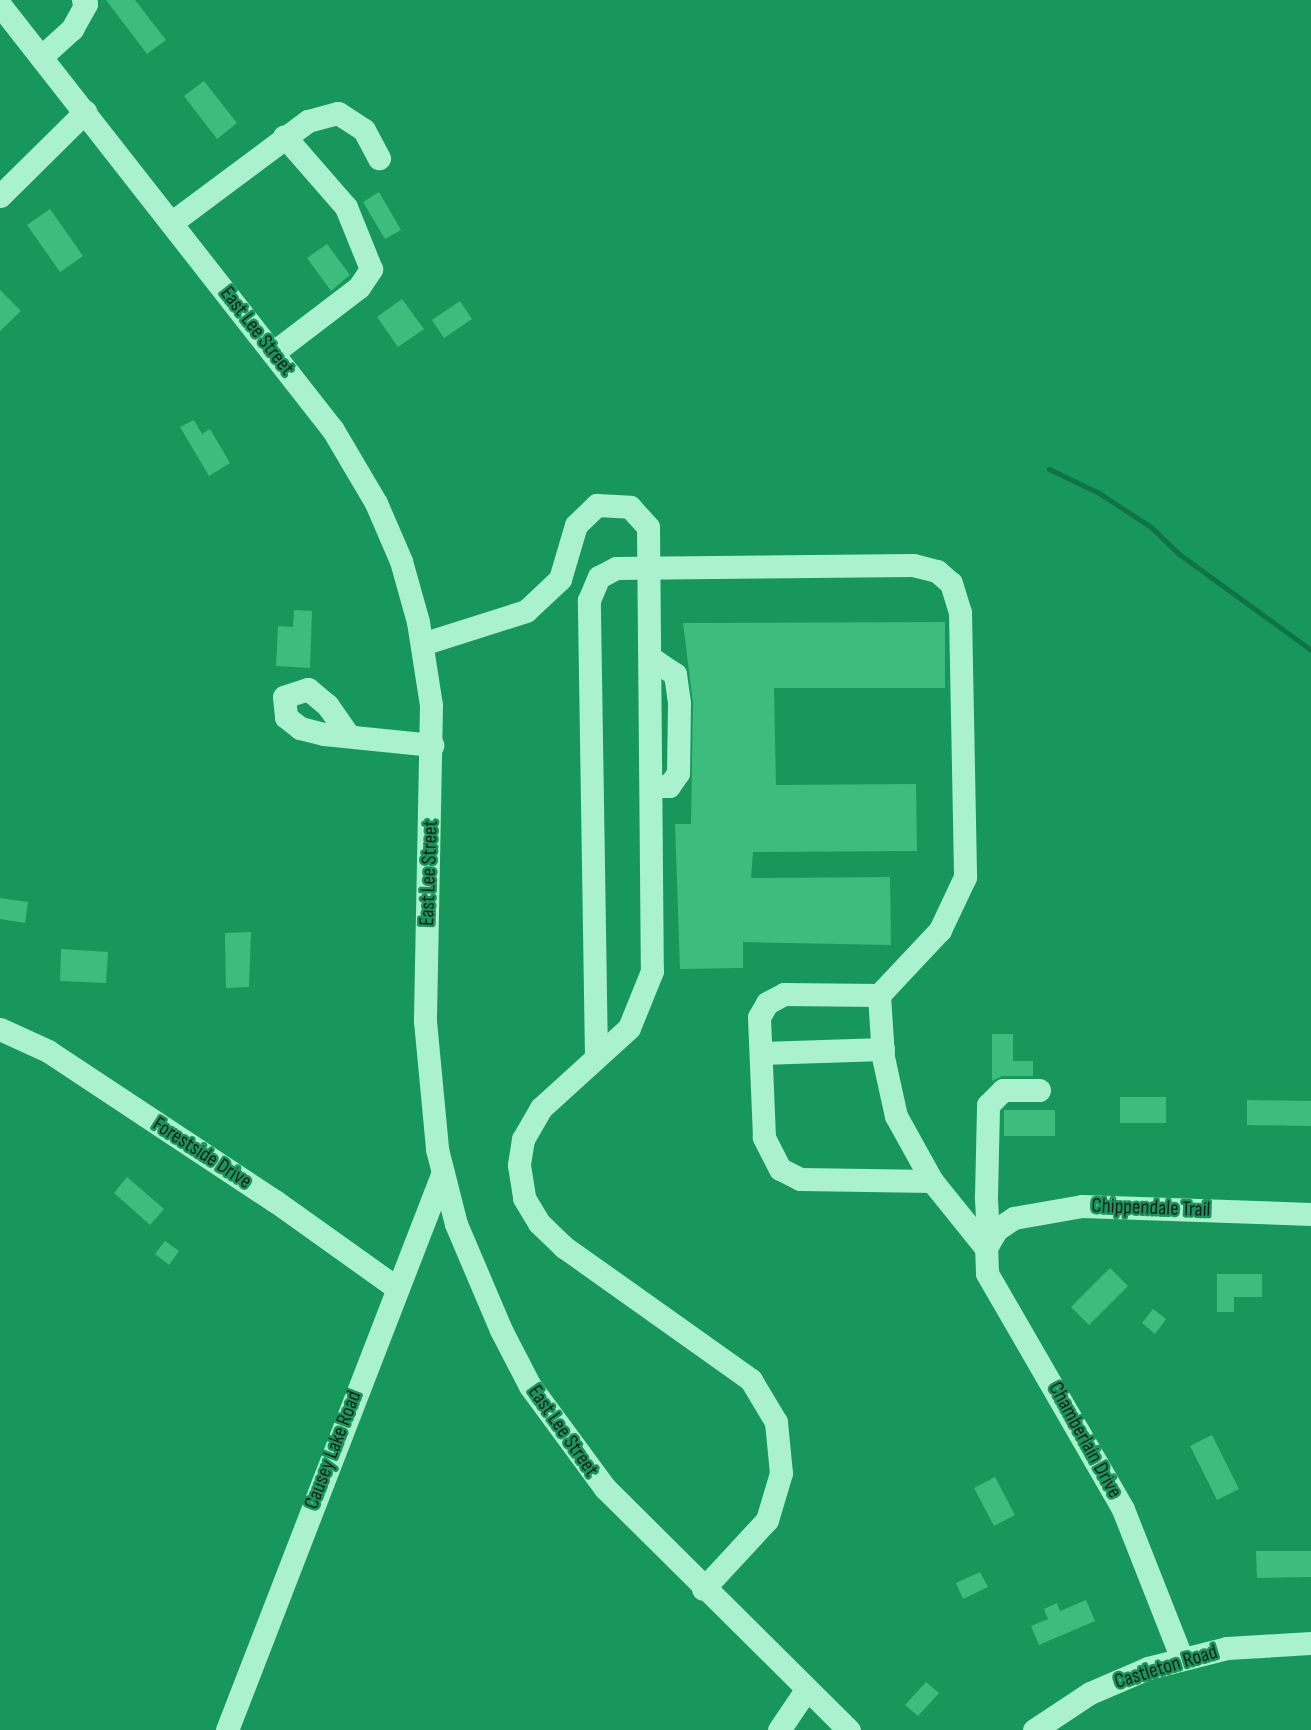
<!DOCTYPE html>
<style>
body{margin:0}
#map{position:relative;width:1311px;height:1730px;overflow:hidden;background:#17975b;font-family:"Sofia Sans Condensed",sans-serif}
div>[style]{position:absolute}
.stream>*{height:5px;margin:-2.5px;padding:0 2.5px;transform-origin:2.5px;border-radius:2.5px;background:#0f7445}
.building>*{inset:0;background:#3cbd7e}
.minor>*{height:23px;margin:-11.5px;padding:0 11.5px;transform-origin:11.5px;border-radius:11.5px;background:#aaf1ce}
span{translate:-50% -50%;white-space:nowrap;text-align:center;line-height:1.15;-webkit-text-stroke:5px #17975b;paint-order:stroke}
.street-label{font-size:21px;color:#1d1d1d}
</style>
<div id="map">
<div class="stream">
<div style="left:1049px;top:469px;width:55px;rotate:25.6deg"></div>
<div style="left:1099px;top:493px;width:62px;rotate:33.2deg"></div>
<div style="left:1151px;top:527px;width:39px;rotate:44deg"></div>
<div style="left:1179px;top:554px;width:163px;rotate:36deg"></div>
</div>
<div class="building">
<div style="clip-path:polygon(106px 0,135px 0,166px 40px,147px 54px)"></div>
<div style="clip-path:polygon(204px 81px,237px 123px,217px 139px,184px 96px)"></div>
<div style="clip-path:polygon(379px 192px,401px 230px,385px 239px,363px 202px)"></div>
<div style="clip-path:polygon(50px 209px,83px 256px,60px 272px,27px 225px)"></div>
<div style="clip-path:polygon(327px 244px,350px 275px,331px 291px,307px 258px)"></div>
<div style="clip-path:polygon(0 290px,21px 311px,0 331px)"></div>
<div style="clip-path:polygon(402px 299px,424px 329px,398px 347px,377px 317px)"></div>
<div style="clip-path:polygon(460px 301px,472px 319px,444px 338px,432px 320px)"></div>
<div style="clip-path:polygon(194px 420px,202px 434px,210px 429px,230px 463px,209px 476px,180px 427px)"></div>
<div style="clip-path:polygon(294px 610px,312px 611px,310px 668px,276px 666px,278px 626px,293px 627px)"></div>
<div style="clip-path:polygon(945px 622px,945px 688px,774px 688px,776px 785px,916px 784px,917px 851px,753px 852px,751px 878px,890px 877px,891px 945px,743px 942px,743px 968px,680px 969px,675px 824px,691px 824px,693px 703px,683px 623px)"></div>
<div style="clip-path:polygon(0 898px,28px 902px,25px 923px,0 919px)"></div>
<div style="clip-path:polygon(251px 932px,249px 987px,226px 988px,225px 933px)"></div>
<div style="clip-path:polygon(61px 949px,108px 952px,106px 983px,60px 981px)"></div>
<div style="clip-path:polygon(992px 1034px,1013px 1034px,1013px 1061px,1033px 1061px,1033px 1076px,1002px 1076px,992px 1081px)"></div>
<div style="clip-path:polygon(1120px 1097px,1166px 1097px,1166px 1123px,1120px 1123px)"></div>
<div style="clip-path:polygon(1247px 1100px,1311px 1101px,1311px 1126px,1247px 1125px)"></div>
<div style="clip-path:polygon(1004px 1110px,1055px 1110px,1055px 1136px,1004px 1136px)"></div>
<div style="clip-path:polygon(127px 1177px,164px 1209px,150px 1225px,114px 1193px)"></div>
<div style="clip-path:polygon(165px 1241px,179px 1251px,169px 1265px,155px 1254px)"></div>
<div style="clip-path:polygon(1110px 1268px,1128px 1286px,1089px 1325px,1071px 1307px)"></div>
<div style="clip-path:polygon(1217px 1274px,1262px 1274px,1262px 1297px,1234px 1297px,1234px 1312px,1217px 1312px)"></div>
<div style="clip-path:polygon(1153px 1309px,1166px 1319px,1155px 1334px,1142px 1323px)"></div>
<div style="clip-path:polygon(1212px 1435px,1239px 1489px,1217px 1500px,1190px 1446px)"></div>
<div style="clip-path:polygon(995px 1477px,1015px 1515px,994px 1526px,974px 1488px)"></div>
<div style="clip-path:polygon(1256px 1551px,1311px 1551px,1311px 1577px,1257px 1578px)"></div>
<div style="clip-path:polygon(980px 1572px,988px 1587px,963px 1599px,956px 1583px)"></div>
<div style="clip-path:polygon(1086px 1600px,1095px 1621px,1039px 1645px,1031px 1626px,1048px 1619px,1044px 1609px,1057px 1603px,1060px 1611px)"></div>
<div style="clip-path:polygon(926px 1682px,939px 1693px,918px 1716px,905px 1705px)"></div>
</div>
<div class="minor">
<div style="left:0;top:5px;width:540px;rotate:51.92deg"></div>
<div style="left:333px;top:430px;width:85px;rotate:59.5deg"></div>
<div style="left:376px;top:503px;width:63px;rotate:66.7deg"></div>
<div style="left:401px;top:561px;width:63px;rotate:74.4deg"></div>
<div style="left:418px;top:622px;width:84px;rotate:81.1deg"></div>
<div style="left:431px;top:705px;width:316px;rotate:91.1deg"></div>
<div style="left:425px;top:1021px;width:129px;rotate:84.6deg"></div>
<div style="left:437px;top:1149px;width:77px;rotate:75.8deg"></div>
<div style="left:456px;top:1224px;width:115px;rotate:67deg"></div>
<div style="left:501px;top:1330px;width:63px;rotate:62.6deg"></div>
<div style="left:530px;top:1386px;width:127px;rotate:53.7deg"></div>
<div style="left:605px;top:1488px;width:344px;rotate:44.8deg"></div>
<div style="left:41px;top:57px;width:42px;rotate:-42.1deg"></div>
<div style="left:72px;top:29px;width:29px;rotate:-61deg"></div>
<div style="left:86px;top:4px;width:5px;rotate:-127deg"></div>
<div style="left:0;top:196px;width:120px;rotate:-44.7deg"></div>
<div style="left:171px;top:223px;width:171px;rotate:-36.7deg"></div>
<div style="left:308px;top:121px;width:31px;rotate:-15deg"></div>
<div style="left:338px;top:113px;width:31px;rotate:33deg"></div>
<div style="left:364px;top:130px;width:32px;rotate:62deg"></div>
<div style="left:274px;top:352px;width:107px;rotate:-37.4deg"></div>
<div style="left:359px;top:287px;width:22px;rotate:-56deg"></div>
<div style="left:371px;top:269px;width:67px;rotate:-112deg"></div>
<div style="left:346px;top:207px;width:94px;rotate:-131.1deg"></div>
<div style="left:422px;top:644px;width:109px;rotate:-17.6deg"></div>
<div style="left:526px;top:611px;width:47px;rotate:-43.3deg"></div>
<div style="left:560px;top:579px;width:56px;rotate:-73.5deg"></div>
<div style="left:576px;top:525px;width:29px;rotate:-44deg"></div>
<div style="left:597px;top:505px;width:33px;rotate:3deg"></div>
<div style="left:630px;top:507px;width:27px;rotate:48deg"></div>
<div style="left:648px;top:527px;width:444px;rotate:89.5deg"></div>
<div style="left:652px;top:971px;width:61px;rotate:112deg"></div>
<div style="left:629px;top:1028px;width:119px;rotate:137.7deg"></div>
<div style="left:541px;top:1108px;width:36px;rotate:120deg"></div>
<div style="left:523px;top:1139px;width:26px;rotate:99deg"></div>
<div style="left:519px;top:1165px;width:33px;rotate:81deg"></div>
<div style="left:524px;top:1198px;width:29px;rotate:59deg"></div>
<div style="left:539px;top:1223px;width:35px;rotate:44deg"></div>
<div style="left:564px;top:1247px;width:229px;rotate:35.4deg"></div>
<div style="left:751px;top:1380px;width:49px;rotate:59.2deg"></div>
<div style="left:776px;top:1422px;width:51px;rotate:84.4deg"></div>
<div style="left:781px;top:1473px;width:49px;rotate:106.6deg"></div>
<div style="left:767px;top:1520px;width:94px;rotate:132.8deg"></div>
<div style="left:651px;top:658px;width:29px;rotate:34deg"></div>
<div style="left:675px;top:674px;width:29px;rotate:82deg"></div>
<div style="left:679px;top:703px;width:70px;rotate:90.8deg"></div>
<div style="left:678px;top:773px;width:16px;rotate:125deg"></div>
<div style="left:669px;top:786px;width:17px;rotate:180deg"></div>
<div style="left:349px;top:736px;width:38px;rotate:-125deg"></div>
<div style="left:327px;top:705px;width:25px;rotate:-140deg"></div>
<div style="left:308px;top:689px;width:25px;rotate:162deg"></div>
<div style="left:284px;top:697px;width:20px;rotate:84deg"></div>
<div style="left:286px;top:717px;width:18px;rotate:38deg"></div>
<div style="left:300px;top:728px;width:25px;rotate:14deg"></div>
<div style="left:324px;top:734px;width:109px;rotate:5.8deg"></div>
<div style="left:0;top:1029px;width:53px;rotate:24.6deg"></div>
<div style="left:48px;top:1051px;width:272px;rotate:33.5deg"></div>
<div style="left:275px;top:1201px;width:150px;rotate:35.5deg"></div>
<div style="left:761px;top:1053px;width:122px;rotate:-1.9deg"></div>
<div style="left:596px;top:1057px;width:457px;rotate:-90.9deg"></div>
<div style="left:589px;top:600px;width:25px;rotate:-67deg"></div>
<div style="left:599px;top:577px;width:19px;rotate:-28deg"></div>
<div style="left:616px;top:568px;width:297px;rotate:-0.6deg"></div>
<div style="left:913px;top:565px;width:25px;rotate:14deg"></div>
<div style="left:937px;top:571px;width:18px;rotate:41deg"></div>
<div style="left:951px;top:583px;width:30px;rotate:73deg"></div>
<div style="left:960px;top:612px;width:265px;rotate:88.9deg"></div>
<div style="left:965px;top:877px;width:59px;rotate:115.3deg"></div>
<div style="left:940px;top:930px;width:89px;rotate:133.2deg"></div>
<div style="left:932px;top:1181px;width:132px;rotate:-179.1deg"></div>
<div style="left:800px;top:1179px;width:22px;rotate:-153deg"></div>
<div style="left:780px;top:1169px;width:36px;rotate:-117deg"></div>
<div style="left:764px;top:1137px;width:120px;rotate:-92.4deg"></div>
<div style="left:759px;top:1017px;width:16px;rotate:-60deg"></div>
<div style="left:767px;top:1003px;width:19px;rotate:-28deg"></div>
<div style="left:784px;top:994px;width:95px;rotate:0.6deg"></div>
<div style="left:879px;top:995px;width:62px;rotate:86.3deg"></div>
<div style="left:883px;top:1057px;width:60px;rotate:77.6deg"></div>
<div style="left:896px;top:1116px;width:74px;rotate:61deg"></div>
<div style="left:932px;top:1181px;width:86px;rotate:51.1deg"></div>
<div style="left:994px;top:1234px;width:17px;rotate:-114deg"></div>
<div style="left:987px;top:1218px;width:22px;rotate:-93deg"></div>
<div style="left:986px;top:1196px;width:91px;rotate:-88.7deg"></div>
<div style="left:988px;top:1105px;width:21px;rotate:-45deg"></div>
<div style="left:1003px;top:1090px;width:36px"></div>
<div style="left:1182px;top:1659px;width:161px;rotate:-111.5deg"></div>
<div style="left:1123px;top:1509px;width:272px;rotate:-120deg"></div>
<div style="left:987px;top:1273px;width:25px;rotate:-92deg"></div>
<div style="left:986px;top:1248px;width:21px;rotate:-61deg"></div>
<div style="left:996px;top:1230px;width:22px;rotate:-34deg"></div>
<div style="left:1014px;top:1218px;width:69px;rotate:-10deg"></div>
<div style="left:1082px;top:1206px;width:229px;rotate:2deg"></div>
<div style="left:227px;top:1730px;width:598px;rotate:-68.84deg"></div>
<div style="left:779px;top:1730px;width:48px;rotate:-56deg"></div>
<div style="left:1034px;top:1730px;width:67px;rotate:-33.5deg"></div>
<div style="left:1090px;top:1693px;width:63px;rotate:-23.3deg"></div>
<div style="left:1148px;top:1668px;width:81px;rotate:-14.2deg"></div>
<div style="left:1227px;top:1648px;width:84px;rotate:-3.4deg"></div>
</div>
<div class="street-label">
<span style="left:257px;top:331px;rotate:52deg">East Lee Street</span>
<span style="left:429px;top:873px;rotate:-88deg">East Lee Street</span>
<span style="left:202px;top:1153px;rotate:33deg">Forestside Drive</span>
<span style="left:1151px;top:1208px;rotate:2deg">Chippendale Trail</span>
<span style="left:563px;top:1431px;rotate:55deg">East Lee Street</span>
<span style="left:1085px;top:1440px;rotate:61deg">Chamberlain Drive</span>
<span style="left:333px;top:1450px;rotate:-69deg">Causey Lake Road</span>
<span style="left:1166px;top:1667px;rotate:-17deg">Castleton Road</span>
</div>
</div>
